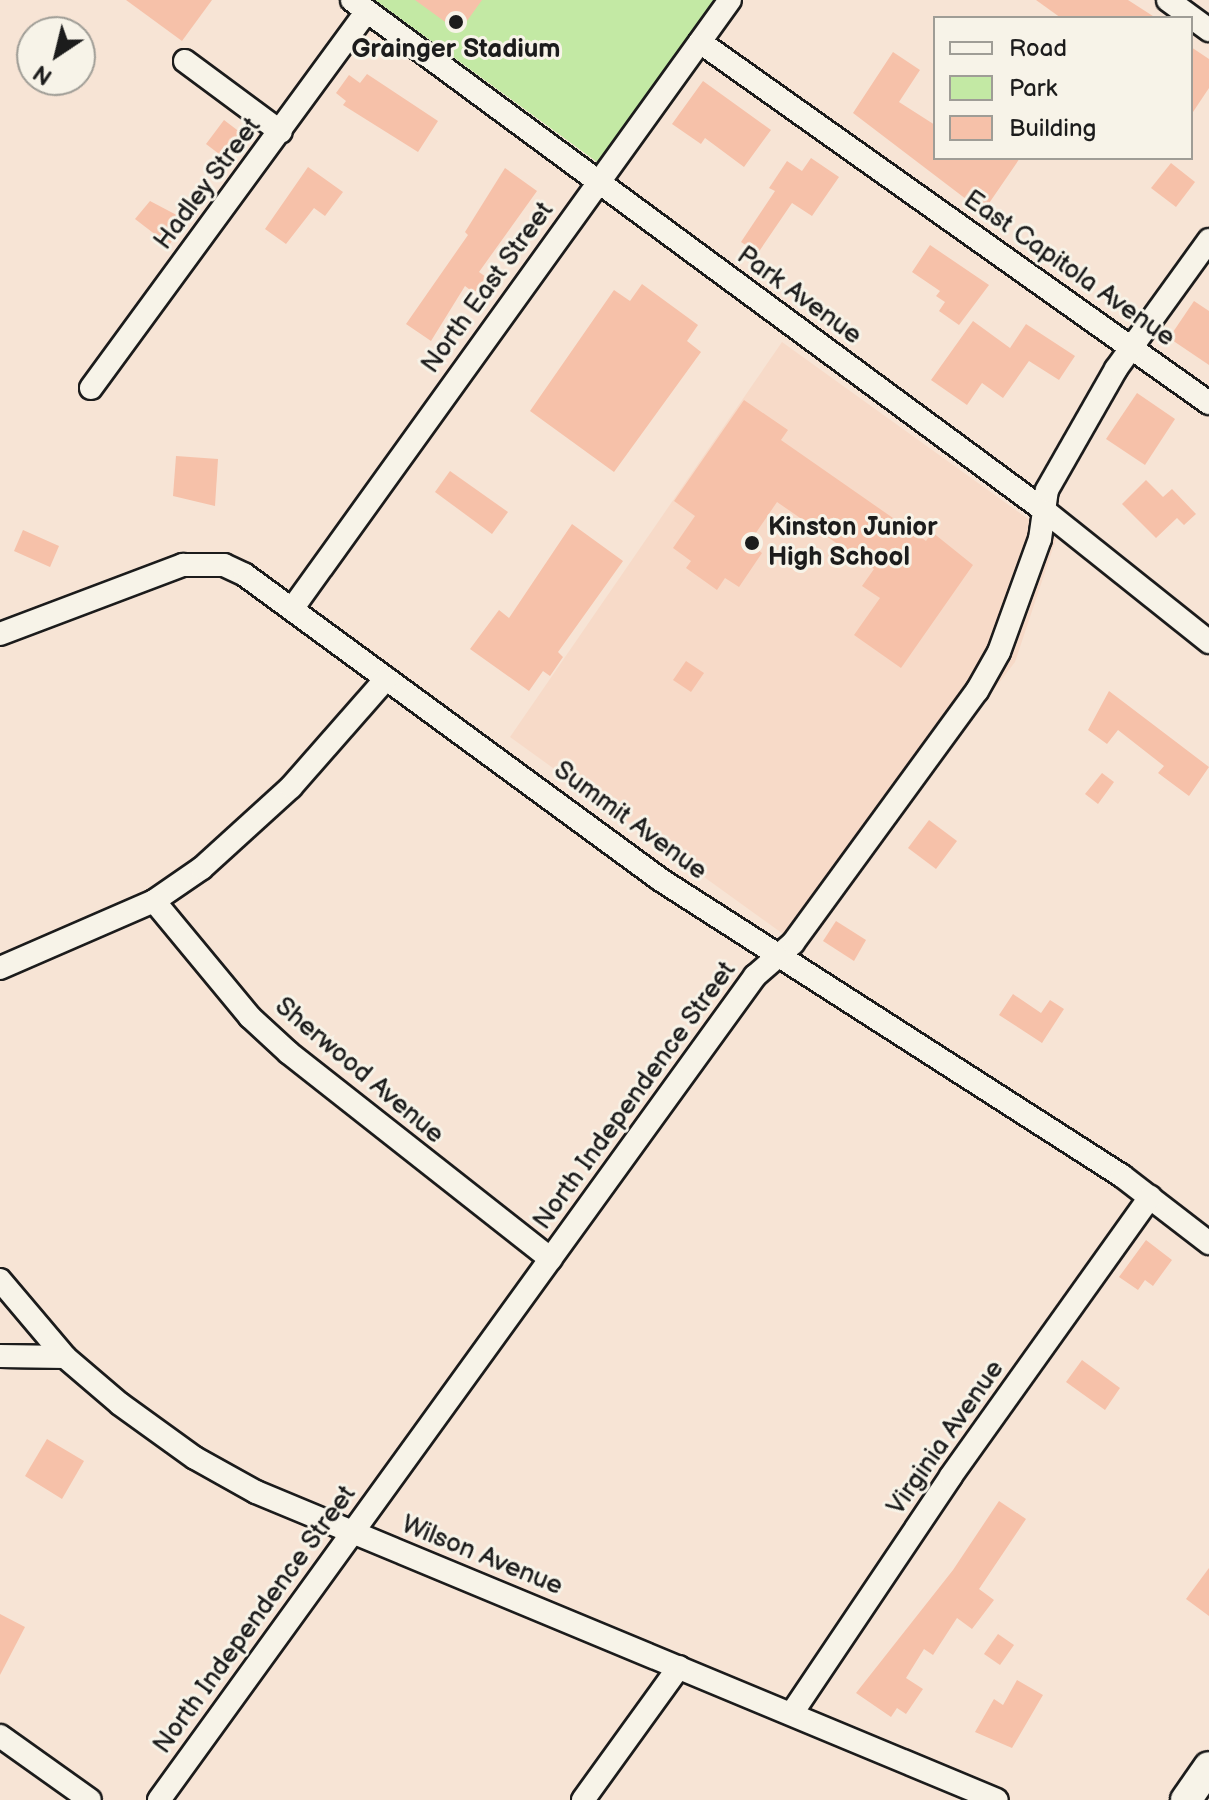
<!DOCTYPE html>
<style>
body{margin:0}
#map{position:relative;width:1209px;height:1800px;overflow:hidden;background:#f7e4d5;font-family:"Balsamiq Sans",sans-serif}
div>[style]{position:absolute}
.built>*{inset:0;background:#f7dac8}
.green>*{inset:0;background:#c3e9a4}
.building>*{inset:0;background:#f6c1a9}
.roads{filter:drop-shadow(2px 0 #1c1c1c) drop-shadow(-2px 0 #1c1c1c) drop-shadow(0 2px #1c1c1c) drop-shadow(0 -2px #1c1c1c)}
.minor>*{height:22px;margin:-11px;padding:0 11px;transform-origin:11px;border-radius:11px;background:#f7f3e8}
.secondary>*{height:30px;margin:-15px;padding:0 15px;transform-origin:15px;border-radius:15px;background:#f7f3e8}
.dots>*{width:22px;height:22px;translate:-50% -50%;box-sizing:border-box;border:4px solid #f7f3e8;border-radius:50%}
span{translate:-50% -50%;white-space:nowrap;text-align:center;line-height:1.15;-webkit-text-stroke:6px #f7f3e8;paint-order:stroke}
.poi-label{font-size:26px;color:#1c1c1c;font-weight:700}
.left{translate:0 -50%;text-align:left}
.street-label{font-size:26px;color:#1c1c1c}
.legend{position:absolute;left:933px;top:16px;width:260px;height:144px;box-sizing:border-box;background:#f7f3e8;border:2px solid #9f9d96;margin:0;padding:10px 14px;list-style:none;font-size:24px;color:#1c1c1c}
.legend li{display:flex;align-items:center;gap:16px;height:40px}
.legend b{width:40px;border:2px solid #9f9d96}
.north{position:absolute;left:16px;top:16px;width:80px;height:80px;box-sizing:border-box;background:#f7f3e8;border:2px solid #9f9d96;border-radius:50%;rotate:215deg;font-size:22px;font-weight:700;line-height:32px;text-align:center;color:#1c1c1c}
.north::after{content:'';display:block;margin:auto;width:28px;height:36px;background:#1c1c1c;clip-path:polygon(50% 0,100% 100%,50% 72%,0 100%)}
</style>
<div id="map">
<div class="built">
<div style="clip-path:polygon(782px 342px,1056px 539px,1015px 662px,797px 944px,510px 737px)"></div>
</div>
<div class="green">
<div style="clip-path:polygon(375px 0,714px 0,597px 162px)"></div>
</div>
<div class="building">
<div style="clip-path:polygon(126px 0,212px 0,182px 41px)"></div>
<div style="clip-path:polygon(415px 0,482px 0,459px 32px)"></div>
<div style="clip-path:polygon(1036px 0,1128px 0,1156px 18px,1061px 18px)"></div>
<div style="clip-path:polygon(1191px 47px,1209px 59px,1209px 88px,1191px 115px)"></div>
<div style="clip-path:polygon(893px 52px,920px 70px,899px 102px,935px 125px,935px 158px,1020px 158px,983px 212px,853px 113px)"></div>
<div style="clip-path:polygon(367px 74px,438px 121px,418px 152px,343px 105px,346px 101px,336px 93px,349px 75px,360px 83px)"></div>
<div style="clip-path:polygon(703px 81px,771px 130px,744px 167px,705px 138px,701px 144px,672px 124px)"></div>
<div style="clip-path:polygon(224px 120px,245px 136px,227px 160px,206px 144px)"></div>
<div style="clip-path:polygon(811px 158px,839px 177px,812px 216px,792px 203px,758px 253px,741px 242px,775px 191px,769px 188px,787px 161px,802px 171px)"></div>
<div style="clip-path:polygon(1171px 163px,1195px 182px,1176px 207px,1151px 188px)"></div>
<div style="clip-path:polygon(308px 167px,343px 192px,325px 216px,314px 208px,286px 244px,265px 229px)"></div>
<div style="clip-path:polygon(505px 168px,537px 191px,479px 272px,486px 277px,474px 293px,465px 286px,431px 341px,406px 324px,468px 235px,465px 232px)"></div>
<div style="clip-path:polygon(150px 201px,188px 221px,169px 245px,135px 219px)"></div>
<div style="clip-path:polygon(930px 245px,989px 285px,959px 325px,939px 311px,945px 302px,936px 296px,940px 291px,912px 272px)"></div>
<div style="clip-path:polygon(642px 284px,698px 325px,687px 341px,701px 352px,614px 472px,530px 411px,614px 290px,630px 301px)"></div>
<div style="clip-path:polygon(1194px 301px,1209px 311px,1209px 365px,1169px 338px)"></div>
<div style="clip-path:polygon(973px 321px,1010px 348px,1026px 324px,1075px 356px,1059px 380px,1029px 361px,1003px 398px,982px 383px,967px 405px,931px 380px)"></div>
<div style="clip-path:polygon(1137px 393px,1175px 419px,1145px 465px,1106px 439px)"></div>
<div style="clip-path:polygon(744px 400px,788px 430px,781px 440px,926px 541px,932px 532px,973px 565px,901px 668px,854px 635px,880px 598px,862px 586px,874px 569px,777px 502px,749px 543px,762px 553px,739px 587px,725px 578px,717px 590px,686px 568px,691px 561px,673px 548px,695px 516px,674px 501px)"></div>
<div style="clip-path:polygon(176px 456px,218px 459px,215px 506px,173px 496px)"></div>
<div style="clip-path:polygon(450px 471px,508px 512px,492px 534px,435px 492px)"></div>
<div style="clip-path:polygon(1146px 480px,1163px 497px,1172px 489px,1196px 514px,1184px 525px,1177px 518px,1156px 538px,1122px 504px)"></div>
<div style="clip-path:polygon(572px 524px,623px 561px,558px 652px,563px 657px,550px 676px,543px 671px,529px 691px,470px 649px,499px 610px,509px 618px)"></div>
<div style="clip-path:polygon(23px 530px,59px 546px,50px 567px,14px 551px)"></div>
<div style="clip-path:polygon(686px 661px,704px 673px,691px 692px,673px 680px)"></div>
<div style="clip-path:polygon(1109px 691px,1209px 767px,1189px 796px,1158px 773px,1164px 766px,1118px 730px,1107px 744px,1088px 730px)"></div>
<div style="clip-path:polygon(1102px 773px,1114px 782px,1098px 804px,1085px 794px)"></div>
<div style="clip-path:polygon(929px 820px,957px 841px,936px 869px,908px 848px)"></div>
<div style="clip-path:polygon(836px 921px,866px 940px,854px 961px,823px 941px)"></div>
<div style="clip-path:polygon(1013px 994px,1041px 1013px,1050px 1000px,1064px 1009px,1042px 1043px,999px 1015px)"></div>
<div style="clip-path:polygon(1146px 1240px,1172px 1260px,1153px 1286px,1145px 1280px,1138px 1290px,1119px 1277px)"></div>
<div style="clip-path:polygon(1082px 1360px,1120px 1388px,1105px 1410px,1066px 1382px)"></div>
<div style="clip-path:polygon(47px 1439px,84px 1461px,62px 1499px,25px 1476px)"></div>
<div style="clip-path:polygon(999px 1501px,1026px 1519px,979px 1589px,994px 1600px,972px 1629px,957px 1618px,933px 1655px,924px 1649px,906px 1678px,923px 1689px,906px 1714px,897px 1708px,891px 1717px,856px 1693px,953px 1570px)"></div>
<div style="clip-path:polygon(1209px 1568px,1209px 1616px,1186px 1599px)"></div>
<div style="clip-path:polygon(0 1614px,25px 1627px,0 1675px)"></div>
<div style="clip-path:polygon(998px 1634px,1014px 1645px,1000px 1665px,984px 1654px)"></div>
<div style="clip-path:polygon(1017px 1680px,1043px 1695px,1012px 1748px,975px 1732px,994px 1699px,1003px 1705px)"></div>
</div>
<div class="roads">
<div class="minor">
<div style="left:352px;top:0;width:861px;rotate:36.4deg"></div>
<div style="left:1045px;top:511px;width:210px;rotate:38.6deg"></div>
<div style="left:1168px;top:0;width:51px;rotate:36.2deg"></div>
<div style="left:700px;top:42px;width:624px;rotate:35.35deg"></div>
<div style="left:185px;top:61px;width:119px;rotate:36.5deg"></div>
<div style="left:91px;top:388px;width:467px;rotate:-53.8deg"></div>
<div style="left:292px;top:609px;width:750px;rotate:-54.28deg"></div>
<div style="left:0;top:634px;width:196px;rotate:-20.7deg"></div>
<div style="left:183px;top:565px;width:41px"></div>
<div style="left:224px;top:565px;width:23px;rotate:25deg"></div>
<div style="left:245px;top:575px;width:516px;rotate:36.25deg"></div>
<div style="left:661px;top:880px;width:548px;rotate:32.7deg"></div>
<div style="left:1122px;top:1176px;width:110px;rotate:37.6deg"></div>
<div style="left:154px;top:901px;width:151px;rotate:50.4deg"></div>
<div style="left:250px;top:1017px;width:53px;rotate:42.7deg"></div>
<div style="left:289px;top:1053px;width:333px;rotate:38.2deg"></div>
<div style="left:0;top:968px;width:168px;rotate:-23.5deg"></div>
<div style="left:154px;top:901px;width:58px;rotate:-34.5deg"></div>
<div style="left:202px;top:868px;width:120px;rotate:-42.3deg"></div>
<div style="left:291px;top:787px;width:144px;rotate:-48.7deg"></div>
<div style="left:0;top:1280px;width:101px;rotate:49.8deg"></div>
<div style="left:65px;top:1357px;width:72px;rotate:40.5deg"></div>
<div style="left:120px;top:1404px;width:92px;rotate:35.8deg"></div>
<div style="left:195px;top:1458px;width:70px;rotate:29.1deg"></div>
<div style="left:256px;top:1492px;width:802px;rotate:22.57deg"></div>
<div style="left:0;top:1356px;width:65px;rotate:0.9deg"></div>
<div style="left:792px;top:1713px;width:285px;rotate:-56.1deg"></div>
<div style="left:951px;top:1476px;width:343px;rotate:-54.5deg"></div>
<div style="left:0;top:1736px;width:110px;rotate:35.4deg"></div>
<div style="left:159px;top:1800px;width:1017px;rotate:-54.12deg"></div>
<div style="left:755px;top:976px;width:50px;rotate:-41deg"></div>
<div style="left:793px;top:943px;width:312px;rotate:-53.9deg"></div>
<div style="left:977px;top:691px;width:45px;rotate:-60.6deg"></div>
<div style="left:999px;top:652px;width:120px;rotate:-70.1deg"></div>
<div style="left:1040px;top:539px;width:49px;rotate:-81.9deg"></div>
<div style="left:1047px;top:490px;width:139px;rotate:-60.3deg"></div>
<div style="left:1116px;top:369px;width:159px;rotate:-54.2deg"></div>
<div style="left:583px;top:1800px;width:164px;rotate:-54.2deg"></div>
</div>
<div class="secondary">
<div style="left:1186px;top:1800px;width:40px;rotate:-55.1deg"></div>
</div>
</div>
<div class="dots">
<div style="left:456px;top:22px;background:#1c1c1c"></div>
<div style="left:752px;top:543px;background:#1c1c1c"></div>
</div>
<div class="poi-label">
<span style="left:456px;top:50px">Grainger Stadium</span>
<span class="left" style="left:768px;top:543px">Kinston Junior<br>High School</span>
</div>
<div class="street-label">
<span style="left:208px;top:184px;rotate:-53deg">Hadley Street</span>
<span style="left:1069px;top:269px;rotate:35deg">East Capitola Avenue</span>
<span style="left:488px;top:288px;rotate:-54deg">North East Street</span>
<span style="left:799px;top:296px;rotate:36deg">Park Avenue</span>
<span style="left:630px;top:821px;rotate:36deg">Summit Avenue</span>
<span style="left:359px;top:1071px;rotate:40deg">Sherwood Avenue</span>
<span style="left:635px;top:1096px;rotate:-54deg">North Independence Street</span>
<span style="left:946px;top:1438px;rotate:-55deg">Virginia Avenue</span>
<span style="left:482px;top:1556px;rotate:22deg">Wilson Avenue</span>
<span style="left:255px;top:1620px;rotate:-54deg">North Independence Street</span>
</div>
<ul class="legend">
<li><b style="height:10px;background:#f7f3e8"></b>Road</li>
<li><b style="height:22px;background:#c3e9a4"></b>Park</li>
<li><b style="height:22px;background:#f6c1a9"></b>Building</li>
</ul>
<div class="north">N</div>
</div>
